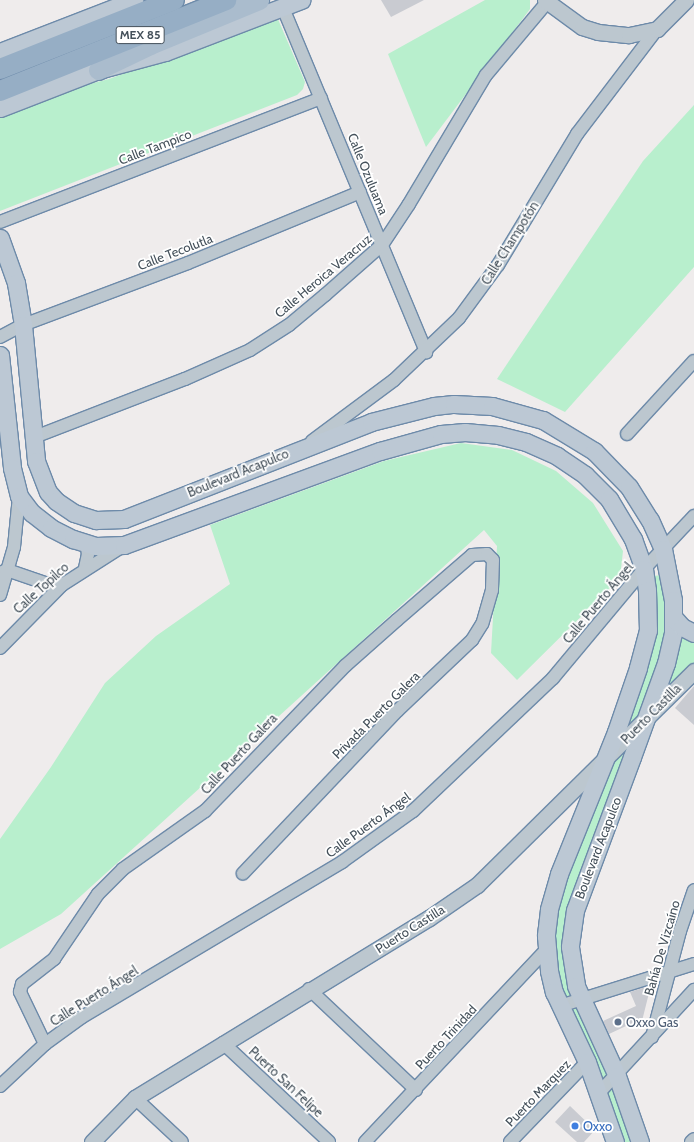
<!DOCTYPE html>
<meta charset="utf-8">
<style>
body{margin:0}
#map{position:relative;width:694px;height:1142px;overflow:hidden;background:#efecec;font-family:Cabin,sans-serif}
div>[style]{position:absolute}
.green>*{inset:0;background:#b8efcd}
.building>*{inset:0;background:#c9cbd1}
.roads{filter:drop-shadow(1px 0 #6d8aa9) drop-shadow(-1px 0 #6d8aa9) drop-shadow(0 1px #6d8aa9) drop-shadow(0 -1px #6d8aa9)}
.minor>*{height:12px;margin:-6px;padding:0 6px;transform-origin:6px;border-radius:6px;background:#bcc7cf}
.tertiary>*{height:15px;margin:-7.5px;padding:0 7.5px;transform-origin:7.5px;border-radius:7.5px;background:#bcc7cf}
.secondary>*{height:17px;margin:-8.5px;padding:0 8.5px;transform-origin:8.5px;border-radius:8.5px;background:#bcc8d4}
.primary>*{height:19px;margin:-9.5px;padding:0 9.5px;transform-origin:9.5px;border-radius:9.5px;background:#aabccd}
.trunk>*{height:20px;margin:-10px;padding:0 10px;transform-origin:10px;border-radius:10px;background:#96aec5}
.dots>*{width:11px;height:11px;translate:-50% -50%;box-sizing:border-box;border:2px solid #fff;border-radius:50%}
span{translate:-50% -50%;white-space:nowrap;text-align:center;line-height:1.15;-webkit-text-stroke:3.5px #fff;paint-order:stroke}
.shield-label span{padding:1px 3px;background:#fff;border:1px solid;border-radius:3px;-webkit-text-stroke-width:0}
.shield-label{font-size:12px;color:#44505a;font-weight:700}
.street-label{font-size:13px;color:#44505a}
.service-label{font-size:13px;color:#4e5e75}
.left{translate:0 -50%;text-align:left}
.shop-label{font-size:13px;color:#366cbe}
</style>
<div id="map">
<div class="green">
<div style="clip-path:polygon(485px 0,530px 0,530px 9px,426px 147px,388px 54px)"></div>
<div style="clip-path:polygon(277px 17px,305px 82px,303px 89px,297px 95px,0 211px,0 110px,23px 101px,109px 79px)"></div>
<div style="clip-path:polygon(694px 105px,694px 267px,565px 412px,497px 379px,643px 161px)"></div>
<div style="clip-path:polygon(461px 443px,512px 450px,556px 471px,593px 503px,623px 551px,620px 578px,517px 680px,491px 653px,497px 546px,484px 530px,61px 914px,0 949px,0 839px,51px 767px,105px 683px,156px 636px,230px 584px,210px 525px,384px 461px)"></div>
<div style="clip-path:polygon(664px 575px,671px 619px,694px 635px,694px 665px,641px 718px,566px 932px,636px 1142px,622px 1142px,579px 1037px,552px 960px,557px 905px,609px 765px,656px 629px,657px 609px,652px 576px)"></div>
</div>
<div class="building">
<div style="clip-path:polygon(381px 0,424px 0,391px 17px)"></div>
<div style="clip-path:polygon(694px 686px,694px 725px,675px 708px)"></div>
<div style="clip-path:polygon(651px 985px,642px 1021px,641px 1019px,609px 1034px,603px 1021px,636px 1006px,630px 992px)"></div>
<div style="clip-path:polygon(570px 1106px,595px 1130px,584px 1142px,577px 1142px,555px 1122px)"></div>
</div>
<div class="roads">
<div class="minor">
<div style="left:283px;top:8px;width:373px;rotate:67.4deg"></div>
<div style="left:0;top:222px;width:344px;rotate:-21.1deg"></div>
<div style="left:0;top:337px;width:26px;rotate:-28deg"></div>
<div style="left:23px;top:325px;width:176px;rotate:-20.6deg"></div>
<div style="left:188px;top:263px;width:186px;rotate:-22.4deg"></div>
<div style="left:627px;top:434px;width:99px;rotate:-47.5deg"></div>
<div style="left:32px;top:438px;width:164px;rotate:-21.1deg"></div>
<div style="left:185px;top:379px;width:71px;rotate:-24deg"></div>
<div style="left:250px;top:350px;width:46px;rotate:-32.7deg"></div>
<div style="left:289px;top:325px;width:47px;rotate:-39.8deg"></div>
<div style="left:325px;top:295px;width:76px;rotate:-41.3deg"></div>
<div style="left:382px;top:245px;width:49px;rotate:-56.6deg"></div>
<div style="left:409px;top:204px;width:150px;rotate:-59.2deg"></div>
<div style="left:486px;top:75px;width:98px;rotate:-50deg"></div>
<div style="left:312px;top:441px;width:102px;rotate:-36.6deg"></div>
<div style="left:394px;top:380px;width:90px;rotate:-43.6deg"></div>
<div style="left:459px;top:318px;width:66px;rotate:-53.7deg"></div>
<div style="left:498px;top:265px;width:153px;rotate:-58.9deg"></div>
<div style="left:577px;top:134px;width:132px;rotate:-52.7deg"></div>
<div style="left:85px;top:568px;width:14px;rotate:-78deg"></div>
<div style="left:88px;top:554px;width:11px;rotate:-100deg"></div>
<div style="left:0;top:573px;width:8px;rotate:-23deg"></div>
<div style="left:7px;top:570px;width:40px;rotate:18.9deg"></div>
<div style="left:45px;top:583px;width:17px;rotate:7deg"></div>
<div style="left:0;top:595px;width:50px;rotate:-73.7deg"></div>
<div style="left:14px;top:547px;width:51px;rotate:-84.4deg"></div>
<div style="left:0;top:648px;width:88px;rotate:-45.5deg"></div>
<div style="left:62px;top:585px;width:72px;rotate:-32.6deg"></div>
<div style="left:309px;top:989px;width:147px;rotate:43.3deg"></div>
<div style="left:560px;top:1006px;width:140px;rotate:-17.4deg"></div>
<div style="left:652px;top:1037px;width:110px;rotate:-75.2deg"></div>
<div style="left:680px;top:931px;width:43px;rotate:-71.1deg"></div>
<div style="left:223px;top:1043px;width:145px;rotate:43deg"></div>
<div style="left:45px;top:1044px;width:58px;rotate:-115.7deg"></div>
<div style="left:20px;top:992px;width:8px;rotate:-76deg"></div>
<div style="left:22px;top:984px;width:41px;rotate:-38deg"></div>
<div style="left:54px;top:959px;width:78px;rotate:-55.9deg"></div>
<div style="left:98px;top:894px;width:35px;rotate:-45deg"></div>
<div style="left:123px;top:869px;width:100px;rotate:-35.3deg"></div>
<div style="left:205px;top:811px;width:202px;rotate:-46deg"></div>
<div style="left:345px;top:666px;width:69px;rotate:-41.5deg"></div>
<div style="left:397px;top:620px;width:99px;rotate:-40.9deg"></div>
<div style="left:472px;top:555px;width:15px;rotate:-4deg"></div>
<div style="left:487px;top:554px;width:8px;rotate:45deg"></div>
<div style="left:493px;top:560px;width:30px;rotate:92deg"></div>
<div style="left:492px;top:590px;width:35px;rotate:106deg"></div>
<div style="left:482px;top:624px;width:19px;rotate:122deg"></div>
<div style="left:472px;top:640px;width:103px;rotate:136.6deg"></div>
<div style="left:397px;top:711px;width:224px;rotate:133.5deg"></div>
<div style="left:0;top:1086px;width:62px;rotate:-43deg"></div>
<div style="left:45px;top:1044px;width:46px;rotate:-36.1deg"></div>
<div style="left:82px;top:1017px;width:303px;rotate:-30.8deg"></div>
<div style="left:342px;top:862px;width:87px;rotate:-35.7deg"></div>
<div style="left:413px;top:811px;width:193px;rotate:-43.5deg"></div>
<div style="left:553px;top:678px;width:142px;rotate:-50.1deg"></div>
<div style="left:644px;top:569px;width:73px;rotate:-46.7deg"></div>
<div style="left:598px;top:1094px;width:142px;rotate:-47.3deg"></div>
<div style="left:135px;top:1098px;width:64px;rotate:43.1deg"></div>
<div style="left:365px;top:1142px;width:264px;rotate:-46.7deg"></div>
<div style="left:510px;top:1142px;width:111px;rotate:-46.1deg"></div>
<div style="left:691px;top:1142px;width:4px;rotate:-45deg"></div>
</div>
<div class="tertiary">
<div style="left:545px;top:0;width:46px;rotate:36.1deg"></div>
<div style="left:582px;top:27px;width:17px;rotate:17deg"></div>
<div style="left:598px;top:32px;width:31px;rotate:6deg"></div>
<div style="left:629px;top:35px;width:29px;rotate:-12deg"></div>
<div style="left:657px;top:29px;width:41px;rotate:-45deg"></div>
<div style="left:92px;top:1142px;width:62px;rotate:-45.7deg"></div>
<div style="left:135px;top:1098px;width:345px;rotate:-31.5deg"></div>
<div style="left:429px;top:918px;width:58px;rotate:-34.5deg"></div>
<div style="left:477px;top:885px;width:305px;rotate:-44.6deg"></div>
</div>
<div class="secondary">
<div style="left:0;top:52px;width:144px;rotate:-21.2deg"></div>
<div style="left:0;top:108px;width:105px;rotate:-21.2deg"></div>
<div style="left:98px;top:70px;width:69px;rotate:-15deg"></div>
<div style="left:165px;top:52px;width:146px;rotate:-20.9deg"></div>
<div style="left:0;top:238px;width:48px;rotate:70.4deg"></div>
<div style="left:16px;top:283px;width:43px;rotate:80.5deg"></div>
<div style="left:23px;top:325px;width:137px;rotate:84.5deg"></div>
<div style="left:36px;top:461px;width:33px;rotate:69deg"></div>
<div style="left:48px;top:492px;width:12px;rotate:48deg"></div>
<div style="left:56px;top:501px;width:22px;rotate:34deg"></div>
<div style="left:74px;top:513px;width:23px;rotate:18deg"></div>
<div style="left:96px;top:520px;width:28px;rotate:-2deg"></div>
<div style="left:124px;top:519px;width:265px;rotate:-21.4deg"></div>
<div style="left:371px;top:422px;width:65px;rotate:-14.3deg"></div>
<div style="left:434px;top:406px;width:20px;rotate:-6deg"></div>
<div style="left:454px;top:404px;width:38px;rotate:3deg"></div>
<div style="left:492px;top:406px;width:53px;rotate:15.4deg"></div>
<div style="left:543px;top:420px;width:60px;rotate:31.3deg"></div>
<div style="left:594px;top:451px;width:50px;rotate:45.8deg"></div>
<div style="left:629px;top:487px;width:39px;rotate:58deg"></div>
<div style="left:650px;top:520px;width:32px;rotate:66deg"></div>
<div style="left:663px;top:549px;width:52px;rotate:78.9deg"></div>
<div style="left:673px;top:600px;width:33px;rotate:90deg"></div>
<div style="left:673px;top:633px;width:31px;rotate:103deg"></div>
<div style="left:666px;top:663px;width:100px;rotate:109.9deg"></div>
<div style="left:632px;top:757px;width:163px;rotate:110.4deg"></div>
<div style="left:575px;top:910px;width:37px;rotate:98deg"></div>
<div style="left:570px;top:947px;width:39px;rotate:81deg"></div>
<div style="left:576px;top:986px;width:99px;rotate:65.5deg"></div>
<div style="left:617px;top:1076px;width:70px;rotate:70.8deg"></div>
<div style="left:0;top:355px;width:114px;rotate:83.9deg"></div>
<div style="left:12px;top:468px;width:29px;rotate:76deg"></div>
<div style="left:19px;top:496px;width:21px;rotate:53deg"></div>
<div style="left:32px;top:513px;width:24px;rotate:38deg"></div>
<div style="left:51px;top:528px;width:25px;rotate:27deg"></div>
<div style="left:73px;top:539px;width:24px;rotate:17deg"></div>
<div style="left:96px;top:546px;width:28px;rotate:-2deg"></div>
<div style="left:124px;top:545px;width:273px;rotate:-20.2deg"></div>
<div style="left:380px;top:451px;width:63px;rotate:-15.6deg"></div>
<div style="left:441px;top:434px;width:24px;rotate:-5deg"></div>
<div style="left:465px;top:432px;width:33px;rotate:5deg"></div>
<div style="left:498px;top:435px;width:29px;rotate:14deg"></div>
<div style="left:526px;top:442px;width:34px;rotate:24deg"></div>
<div style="left:557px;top:456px;width:34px;rotate:34deg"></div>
<div style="left:585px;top:475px;width:34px;rotate:45deg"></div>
<div style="left:609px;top:499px;width:47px;rotate:59deg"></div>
<div style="left:633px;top:539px;width:32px;rotate:70deg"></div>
<div style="left:644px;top:569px;width:21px;rotate:82deg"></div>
<div style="left:647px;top:590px;width:40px;rotate:88.6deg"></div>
<div style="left:648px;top:630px;width:39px;rotate:105deg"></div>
<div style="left:638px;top:668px;width:68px;rotate:109deg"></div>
<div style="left:616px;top:732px;width:153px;rotate:111.9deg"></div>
<div style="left:559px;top:874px;width:37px;rotate:106deg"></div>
<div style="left:549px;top:910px;width:26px;rotate:97deg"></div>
<div style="left:546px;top:936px;width:35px;rotate:85deg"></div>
<div style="left:549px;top:971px;width:22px;rotate:77deg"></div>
<div style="left:554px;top:992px;width:77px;rotate:64.8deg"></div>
<div style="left:587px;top:1062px;width:85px;rotate:70.7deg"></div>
<div style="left:674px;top:618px;width:12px;rotate:48deg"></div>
<div style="left:682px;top:627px;width:13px;rotate:27deg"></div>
</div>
<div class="primary">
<div style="left:98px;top:70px;width:58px;rotate:-25.7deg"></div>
<div style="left:150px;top:45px;width:118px;rotate:-22.4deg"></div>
</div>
<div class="trunk">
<div style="left:0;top:69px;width:187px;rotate:-21.6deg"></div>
<div style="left:0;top:91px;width:244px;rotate:-21.9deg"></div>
</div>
</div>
<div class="dots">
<div style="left:618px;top:1022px;background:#5c6f8a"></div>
<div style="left:575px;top:1126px;background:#3f7fe0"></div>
</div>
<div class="shield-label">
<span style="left:140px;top:35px">MEX 85</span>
</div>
<div class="street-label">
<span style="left:155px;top:147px;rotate:-21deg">Calle Tampico</span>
<span style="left:368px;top:174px;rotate:68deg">Calle Ozuluama</span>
<span style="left:510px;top:243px;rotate:-58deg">Calle Champotón</span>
<span style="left:175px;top:252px;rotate:-21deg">Calle Tecolutla</span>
<span style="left:323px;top:276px;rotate:-40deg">Calle Heroica Veracruz</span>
<span style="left:238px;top:473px;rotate:-22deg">Boulevard Acapulco</span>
<span style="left:41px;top:588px;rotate:-42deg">Calle Topilco</span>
<span style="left:598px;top:603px;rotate:-50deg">Calle Puerto Ángel</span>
<span style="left:651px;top:714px;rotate:-45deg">Puerto Castilla</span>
<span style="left:376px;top:715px;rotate:-45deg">Privada Puerto Galera</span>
<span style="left:239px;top:754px;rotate:-47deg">Calle Puerto Galera</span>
<span style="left:368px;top:825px;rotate:-36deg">Calle Puerto Ángel</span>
<span style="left:598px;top:848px;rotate:-69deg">Boulevard Acapulco</span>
<span style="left:410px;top:929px;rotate:-32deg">Puerto Castilla</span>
<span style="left:662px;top:948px;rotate:-74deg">Bahía De Vizcaíno</span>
<span style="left:94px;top:996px;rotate:-32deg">Calle Puerto Ángel</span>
<span style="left:446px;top:1037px;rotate:-47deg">Puerto Trinidad</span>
<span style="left:286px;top:1082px;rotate:43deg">Puerto San Felipe</span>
<span style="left:538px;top:1093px;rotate:-46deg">Puerto Marquez</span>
</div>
<div class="service-label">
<span class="left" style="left:626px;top:1022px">Oxxo Gas</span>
</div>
<div class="shop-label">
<span class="left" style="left:583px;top:1126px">Oxxo</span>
</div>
</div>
